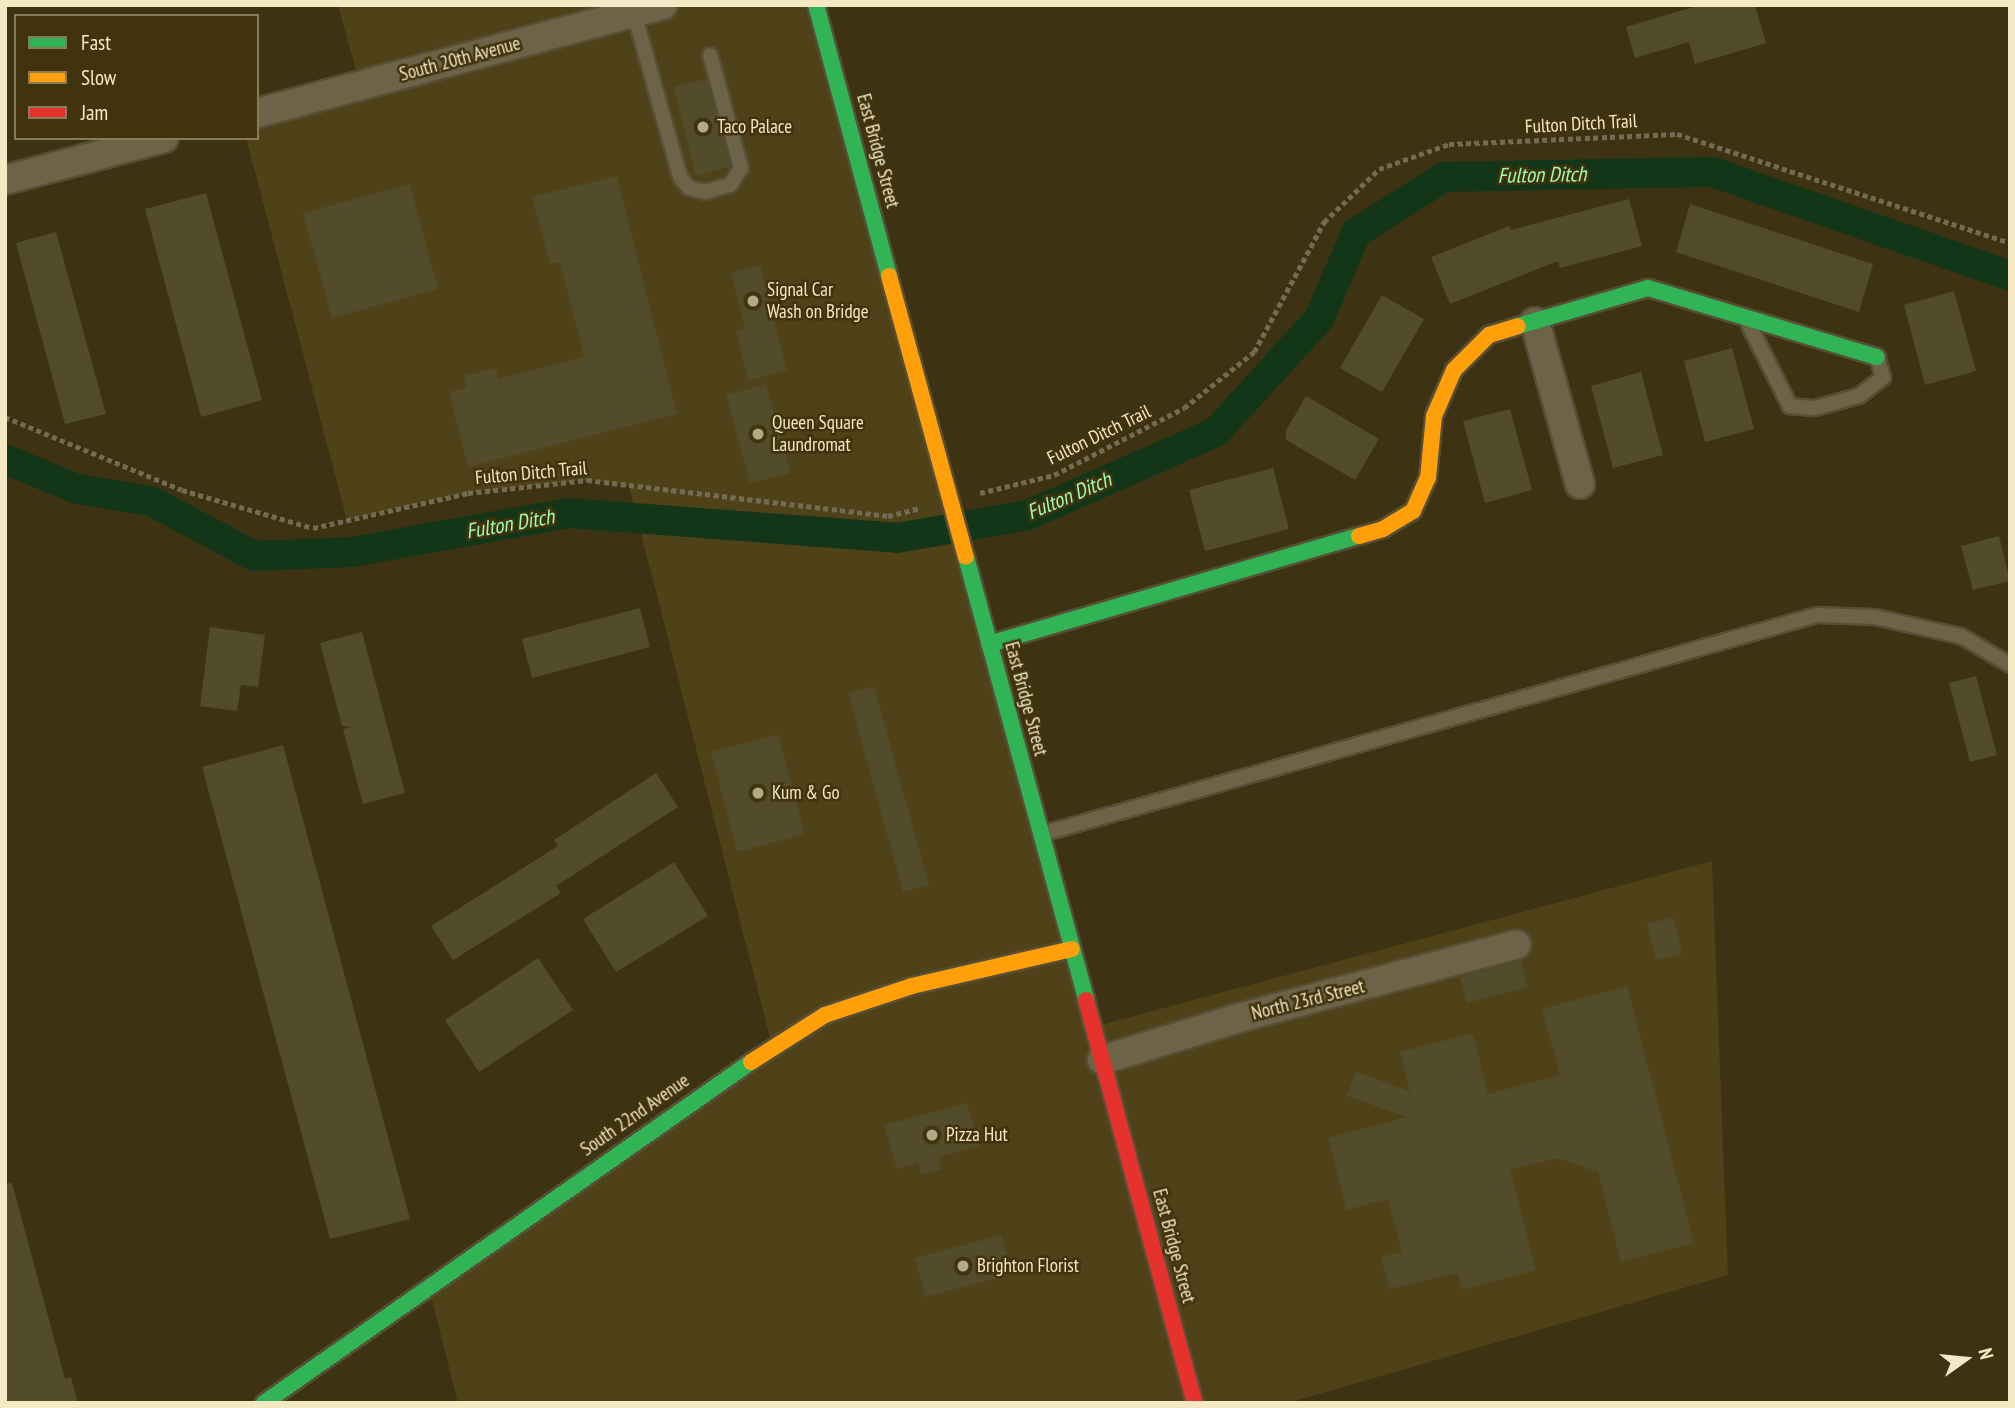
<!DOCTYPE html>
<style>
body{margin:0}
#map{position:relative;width:2015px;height:1408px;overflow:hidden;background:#3d3312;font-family:"PT Sans Narrow",sans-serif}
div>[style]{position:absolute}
.built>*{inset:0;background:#504218}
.canal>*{height:30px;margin:-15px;padding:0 15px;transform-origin:15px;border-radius:15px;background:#133619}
.building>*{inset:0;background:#524c2b}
.path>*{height:4.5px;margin-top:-2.25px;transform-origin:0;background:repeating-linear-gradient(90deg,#736c54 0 5px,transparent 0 8.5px)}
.roads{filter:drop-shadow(2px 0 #564e35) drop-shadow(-2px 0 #564e35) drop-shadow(0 2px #564e35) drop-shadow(0 -2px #564e35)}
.lane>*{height:14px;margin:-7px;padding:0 7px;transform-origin:7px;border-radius:7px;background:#6d6349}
.street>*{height:28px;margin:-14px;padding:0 14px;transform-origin:14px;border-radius:14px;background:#6d6349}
.fast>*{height:16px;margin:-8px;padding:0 8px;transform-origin:8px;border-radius:8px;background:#30b455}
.slow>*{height:16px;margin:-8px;padding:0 8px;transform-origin:8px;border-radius:8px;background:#ff9f0a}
.jam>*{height:16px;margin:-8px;padding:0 8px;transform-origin:8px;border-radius:8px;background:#e5322d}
.dots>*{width:19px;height:19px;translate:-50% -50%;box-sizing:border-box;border:4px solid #40330d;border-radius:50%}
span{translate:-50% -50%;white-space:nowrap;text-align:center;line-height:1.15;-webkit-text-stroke:5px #40330d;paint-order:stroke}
.street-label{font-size:19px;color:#f4e8c5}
.poi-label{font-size:19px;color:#f4e8c5}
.left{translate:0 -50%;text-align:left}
.water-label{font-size:21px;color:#9bfeb1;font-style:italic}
.frame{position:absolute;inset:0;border:7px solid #f4e8c5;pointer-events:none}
.legend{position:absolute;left:14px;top:14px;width:245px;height:126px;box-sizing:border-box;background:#40330d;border:2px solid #887b57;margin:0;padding:9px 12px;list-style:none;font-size:21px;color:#f4e8c5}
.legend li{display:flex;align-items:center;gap:14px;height:35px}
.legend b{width:35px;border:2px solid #887b57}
.north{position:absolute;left:1931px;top:1324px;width:70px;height:70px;-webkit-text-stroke:5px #40330d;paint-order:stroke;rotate:75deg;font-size:19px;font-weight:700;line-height:28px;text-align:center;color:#f4e8c5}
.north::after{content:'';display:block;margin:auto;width:24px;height:32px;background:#f4e8c5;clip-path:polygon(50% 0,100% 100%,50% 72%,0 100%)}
</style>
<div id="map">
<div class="built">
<div style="clip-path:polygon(338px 5px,816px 5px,1093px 1027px,1712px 861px,1728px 1275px,1288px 1403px,458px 1403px,429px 1287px,772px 1046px,629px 486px,587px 480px,468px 493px,347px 520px,246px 138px,257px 138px,257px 113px,360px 85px)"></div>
</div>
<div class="canal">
<div style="left:5px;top:459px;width:78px;rotate:22.6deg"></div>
<div style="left:77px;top:489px;width:75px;rotate:9.2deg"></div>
<div style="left:151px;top:501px;width:117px;rotate:28.1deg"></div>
<div style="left:254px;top:556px;width:98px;rotate:-2.3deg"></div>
<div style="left:352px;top:552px;width:219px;rotate:-10.2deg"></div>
<div style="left:568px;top:513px;width:330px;rotate:4.3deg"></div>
<div style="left:897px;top:538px;width:133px;rotate:-10deg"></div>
<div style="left:1028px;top:515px;width:206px;rotate:-23.8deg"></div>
<div style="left:1216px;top:432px;width:153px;rotate:-47.7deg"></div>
<div style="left:1319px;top:319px;width:94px;rotate:-66.7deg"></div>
<div style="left:1356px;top:233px;width:104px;rotate:-32.5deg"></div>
<div style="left:1444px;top:177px;width:268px;rotate:-1.1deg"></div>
<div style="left:1712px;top:172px;width:316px;rotate:19.2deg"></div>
</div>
<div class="building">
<div style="clip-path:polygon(1700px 5px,1755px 5px,1766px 43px,1695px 64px,1689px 42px,1635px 58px,1626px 27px)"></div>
<div style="clip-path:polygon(707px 79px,731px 166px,696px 176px,674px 87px)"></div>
<div style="clip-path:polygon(617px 176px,677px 414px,468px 467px,449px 392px,467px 388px,464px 376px,496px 368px,498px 379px,584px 357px,560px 262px,550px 264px,532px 197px)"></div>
<div style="clip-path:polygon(410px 184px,438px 289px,332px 318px,303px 213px)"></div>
<div style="clip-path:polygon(206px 193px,262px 400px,201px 417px,145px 209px)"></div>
<div style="clip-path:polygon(1629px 199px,1642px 246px,1560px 268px,1558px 261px,1450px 304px,1431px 257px,1509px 226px,1511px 230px)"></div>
<div style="clip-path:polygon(1690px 204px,1873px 264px,1859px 312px,1676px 252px)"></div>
<div style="clip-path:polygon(56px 232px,106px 414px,65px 424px,16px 243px)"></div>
<div style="clip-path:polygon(760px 265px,787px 370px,748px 381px,736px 331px,745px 329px,731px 273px)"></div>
<div style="clip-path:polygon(1954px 291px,1976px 371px,1925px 385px,1904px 305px)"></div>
<div style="clip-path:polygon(1382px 295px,1424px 319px,1382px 392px,1340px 368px)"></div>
<div style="clip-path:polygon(1732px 348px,1754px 429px,1705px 442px,1684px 361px)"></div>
<div style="clip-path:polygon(1641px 372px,1663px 455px,1613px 468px,1591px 386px)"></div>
<div style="clip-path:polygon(766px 384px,791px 473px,750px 483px,726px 395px)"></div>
<div style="clip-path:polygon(1306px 396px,1379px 439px,1355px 480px,1286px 440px,1286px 431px)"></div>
<div style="clip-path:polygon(1510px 409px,1532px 490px,1485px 503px,1463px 421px)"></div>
<div style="clip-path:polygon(1273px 468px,1289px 529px,1205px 551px,1189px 490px)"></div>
<div style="clip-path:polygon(1999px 536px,2010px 581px,1973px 590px,1961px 546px)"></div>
<div style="clip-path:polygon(640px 608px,650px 647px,532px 678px,522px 639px)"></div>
<div style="clip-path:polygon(210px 627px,265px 635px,258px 687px,241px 685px,237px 711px,200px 706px)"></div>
<div style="clip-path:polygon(362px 632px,405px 793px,363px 804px,343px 729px,352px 727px,342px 726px,320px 643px)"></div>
<div style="clip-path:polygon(1976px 676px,1997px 755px,1970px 762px,1949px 683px)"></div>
<div style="clip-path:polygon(874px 686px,929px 885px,903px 892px,848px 693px)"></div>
<div style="clip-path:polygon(778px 734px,805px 834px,737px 852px,711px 752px)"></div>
<div style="clip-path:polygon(283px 745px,410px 1219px,330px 1239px,202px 767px)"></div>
<div style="clip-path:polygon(656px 773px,678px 807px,556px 886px,561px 893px,453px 960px,431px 926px,558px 846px,554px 840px)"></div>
<div style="clip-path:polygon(674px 862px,708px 916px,616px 972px,583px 919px)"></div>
<div style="clip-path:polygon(1673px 917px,1682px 954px,1656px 960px,1647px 924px)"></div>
<div style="clip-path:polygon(538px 958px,573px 1010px,479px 1072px,445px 1020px)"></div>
<div style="clip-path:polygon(1521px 961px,1528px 987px,1467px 1003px,1460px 977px)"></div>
<div style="clip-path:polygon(1627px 986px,1694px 1243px,1621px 1262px,1598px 1172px,1557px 1158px,1510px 1170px,1536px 1270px,1462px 1290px,1457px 1273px,1389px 1289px,1381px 1257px,1402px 1252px,1388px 1199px,1346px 1210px,1328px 1138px,1407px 1117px,1347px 1096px,1356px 1072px,1410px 1091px,1400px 1052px,1473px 1033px,1488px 1094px,1560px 1075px,1542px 1009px)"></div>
<div style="clip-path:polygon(967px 1103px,979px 1146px,938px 1157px,941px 1169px,921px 1174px,918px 1163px,897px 1169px,884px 1125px)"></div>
<div style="clip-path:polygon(12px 1183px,65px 1379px,71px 1377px,78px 1403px,5px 1403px,5px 1184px)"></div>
<div style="clip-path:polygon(1001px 1235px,1012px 1274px,925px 1297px,915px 1258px)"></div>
</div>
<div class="path">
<div style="left:5px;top:417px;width:191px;rotate:22.4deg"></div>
<div style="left:182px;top:490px;width:136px;rotate:16.2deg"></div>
<div style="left:313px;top:528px;width:159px;rotate:-12.7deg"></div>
<div style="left:468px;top:493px;width:120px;rotate:-6.2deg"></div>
<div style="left:587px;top:480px;width:303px;rotate:6.8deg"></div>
<div style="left:888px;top:516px;width:33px;rotate:-14deg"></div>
<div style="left:980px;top:493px;width:76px;rotate:-13.7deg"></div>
<div style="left:1054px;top:475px;width:146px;rotate:-27.3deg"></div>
<div style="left:1184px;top:408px;width:90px;rotate:-38.7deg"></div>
<div style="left:1254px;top:352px;width:148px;rotate:-61.7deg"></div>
<div style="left:1324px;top:222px;width:76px;rotate:-43.9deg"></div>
<div style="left:1379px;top:169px;width:74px;rotate:-19.7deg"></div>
<div style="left:1449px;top:144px;width:228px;rotate:-2.5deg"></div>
<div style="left:1677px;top:134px;width:350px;rotate:18.1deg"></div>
</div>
<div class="roads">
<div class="lane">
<div style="left:634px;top:13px;width:170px;rotate:74.3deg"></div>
<div style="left:680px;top:177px;width:14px;rotate:51deg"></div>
<div style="left:689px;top:188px;width:16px;rotate:14deg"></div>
<div style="left:705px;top:192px;width:26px;rotate:-16deg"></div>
<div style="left:730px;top:185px;width:20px;rotate:-57deg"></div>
<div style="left:741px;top:168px;width:117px;rotate:-105.3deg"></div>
<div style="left:1749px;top:325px;width:91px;rotate:63.2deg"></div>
<div style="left:1790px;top:406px;width:25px;rotate:5deg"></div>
<div style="left:1815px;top:408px;width:46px;rotate:-15.3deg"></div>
<div style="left:1859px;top:396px;width:31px;rotate:-38deg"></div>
<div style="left:1883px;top:377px;width:19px;rotate:-106deg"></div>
<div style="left:1042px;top:834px;width:805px;rotate:-15.78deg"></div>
<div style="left:1817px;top:615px;width:58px;rotate:2deg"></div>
<div style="left:1875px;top:617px;width:88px;rotate:12.5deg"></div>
<div style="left:1961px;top:636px;width:57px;rotate:30.6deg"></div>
</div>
<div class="street">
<div style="left:257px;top:113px;width:420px;rotate:-14.9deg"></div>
<div style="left:5px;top:180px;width:164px;rotate:-14.8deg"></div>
<div style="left:1535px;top:322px;width:168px;rotate:74.5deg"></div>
<div style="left:1102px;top:1060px;width:139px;rotate:-17.1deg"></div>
<div style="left:1235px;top:1019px;width:291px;rotate:-14.8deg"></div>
</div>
<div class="fast">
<div style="left:816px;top:5px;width:281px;rotate:74.9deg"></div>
<div style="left:1518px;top:326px;width:135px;rotate:-16.3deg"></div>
<div style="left:1648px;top:288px;width:239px;rotate:16.8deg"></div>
<div style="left:966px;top:557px;width:459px;rotate:74.8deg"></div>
<div style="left:989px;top:644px;width:385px;rotate:-16.3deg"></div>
<div style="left:264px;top:1403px;width:595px;rotate:-35deg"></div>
</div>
<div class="slow">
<div style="left:889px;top:276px;width:291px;rotate:74.7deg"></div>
<div style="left:1359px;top:536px;width:25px;rotate:-16deg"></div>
<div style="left:1383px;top:529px;width:35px;rotate:-31deg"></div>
<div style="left:1413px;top:511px;width:36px;rotate:-66deg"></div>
<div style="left:1428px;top:478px;width:62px;rotate:-84.5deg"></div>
<div style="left:1434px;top:416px;width:50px;rotate:-66.5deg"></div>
<div style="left:1454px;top:370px;width:49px;rotate:-45deg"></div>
<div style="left:1489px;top:335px;width:30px;rotate:-17deg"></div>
<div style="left:751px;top:1062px;width:88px;rotate:-32.4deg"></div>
<div style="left:825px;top:1015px;width:92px;rotate:-18.4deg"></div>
<div style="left:912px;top:986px;width:164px;rotate:-13deg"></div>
</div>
<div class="jam">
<div style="left:1086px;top:1000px;width:417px;rotate:74.9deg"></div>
</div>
</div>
<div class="dots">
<div style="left:703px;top:127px;background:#b4a986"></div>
<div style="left:753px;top:301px;background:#b4a986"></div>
<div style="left:758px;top:434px;background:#b4a986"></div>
<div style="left:758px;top:793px;background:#b4a986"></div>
<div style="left:932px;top:1135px;background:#b4a986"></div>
<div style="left:963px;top:1266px;background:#b4a986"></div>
</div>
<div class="street-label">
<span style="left:460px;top:59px;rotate:-15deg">South 20th Avenue</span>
<span style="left:1581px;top:124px;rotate:-3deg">Fulton Ditch Trail</span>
<span style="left:878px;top:151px;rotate:75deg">East Bridge Street</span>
<span style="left:1099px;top:435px;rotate:-26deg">Fulton Ditch Trail</span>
<span style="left:531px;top:473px;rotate:-5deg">Fulton Ditch Trail</span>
<span style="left:1026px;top:699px;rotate:75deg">East Bridge Street</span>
<span style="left:1308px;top:1000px;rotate:-14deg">North 23rd Street</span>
<span style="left:635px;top:1115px;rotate:-35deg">South 22nd Avenue</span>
<span style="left:1174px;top:1246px;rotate:75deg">East Bridge Street</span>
</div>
<div class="poi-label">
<span class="left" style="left:717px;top:127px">Taco Palace</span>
<span class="left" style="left:767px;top:301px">Signal Car<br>Wash on Bridge</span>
<span class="left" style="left:772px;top:434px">Queen Square<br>Laundromat</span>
<span class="left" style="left:772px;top:793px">Kum &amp; Go</span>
<span class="left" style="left:946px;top:1135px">Pizza Hut</span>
<span class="left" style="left:977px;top:1266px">Brighton Florist</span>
</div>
<div class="water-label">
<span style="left:1542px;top:175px;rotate:-1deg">Fulton Ditch</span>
<span style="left:1069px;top:496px;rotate:-23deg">Fulton Ditch</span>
<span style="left:510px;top:524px;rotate:-10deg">Fulton Ditch</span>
</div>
<div class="frame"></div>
<ul class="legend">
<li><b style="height:9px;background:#30b455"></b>Fast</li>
<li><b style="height:9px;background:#ff9f0a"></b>Slow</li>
<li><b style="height:9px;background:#e5322d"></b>Jam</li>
</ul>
<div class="north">N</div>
</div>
